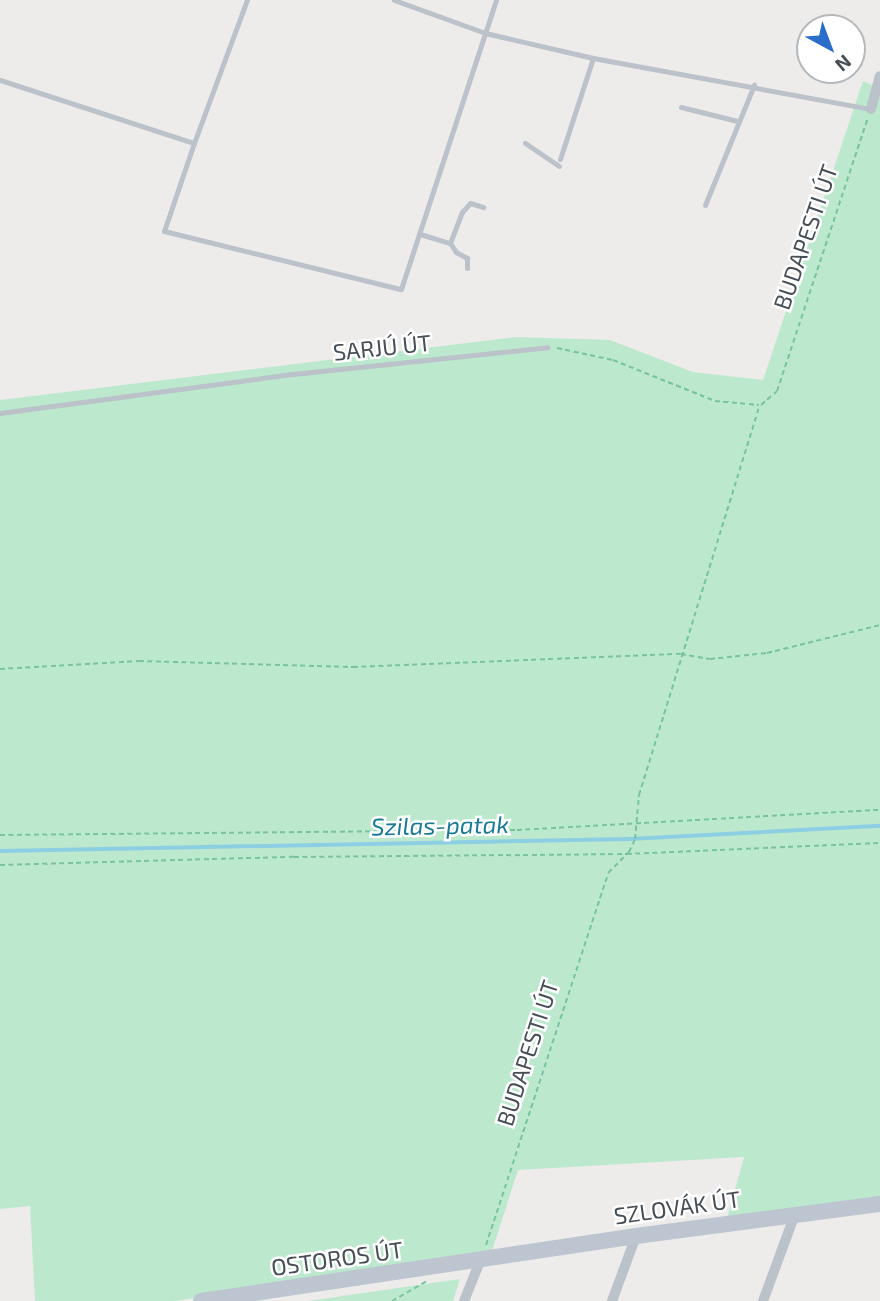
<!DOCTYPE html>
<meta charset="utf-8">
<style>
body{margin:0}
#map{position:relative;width:880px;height:1301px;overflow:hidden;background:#eeebeb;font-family:"Exo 2",sans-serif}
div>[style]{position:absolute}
.green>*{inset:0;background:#bce9ce}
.stream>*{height:3.5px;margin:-1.75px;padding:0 1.75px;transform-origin:1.75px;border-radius:1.75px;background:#8dcfe2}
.path>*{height:2px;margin-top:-1px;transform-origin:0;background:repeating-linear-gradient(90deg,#78c39f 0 5px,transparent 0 8.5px)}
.service>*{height:5px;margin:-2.5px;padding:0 2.5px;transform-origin:2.5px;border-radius:2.5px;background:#bbc2c9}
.minor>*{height:10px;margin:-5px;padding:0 5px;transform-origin:5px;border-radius:5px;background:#bbc2c9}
.secondary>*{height:16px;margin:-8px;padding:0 8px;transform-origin:8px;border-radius:8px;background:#bdc6d0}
span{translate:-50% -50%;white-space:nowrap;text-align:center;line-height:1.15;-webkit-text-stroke:5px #fff;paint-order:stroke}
.street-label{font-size:23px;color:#464e56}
.water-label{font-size:24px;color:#197996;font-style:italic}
.north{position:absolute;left:796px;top:14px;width:70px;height:70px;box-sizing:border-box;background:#fff;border:2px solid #b5b8bb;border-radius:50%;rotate:139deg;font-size:19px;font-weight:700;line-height:28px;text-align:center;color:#464e56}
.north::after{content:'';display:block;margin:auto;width:24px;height:32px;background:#2a6dca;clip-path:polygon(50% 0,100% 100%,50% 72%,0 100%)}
</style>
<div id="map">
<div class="green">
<div style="clip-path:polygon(863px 81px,880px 88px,880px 1198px,727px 1218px,744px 1157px,518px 1170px,491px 1254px,174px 1301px,35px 1301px,30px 1206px,0 1209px,0 400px,516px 337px,610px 340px,693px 372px,763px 380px)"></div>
<div style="clip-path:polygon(460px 1279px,453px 1301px,308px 1301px)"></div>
</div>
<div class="stream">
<div style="left:0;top:851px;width:629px;rotate:-1.09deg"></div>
<div style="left:629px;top:839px;width:251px;rotate:-3deg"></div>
</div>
<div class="path">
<div style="left:557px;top:348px;width:57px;rotate:12.1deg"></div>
<div style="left:613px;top:360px;width:110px;rotate:21.9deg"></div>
<div style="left:715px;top:401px;width:44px;rotate:5.2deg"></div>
<div style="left:761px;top:405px;width:21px;rotate:-41deg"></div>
<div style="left:777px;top:391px;width:286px;rotate:-71.6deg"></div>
<div style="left:0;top:669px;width:139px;rotate:-3.3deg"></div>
<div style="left:139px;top:661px;width:214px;rotate:1.6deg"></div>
<div style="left:353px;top:667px;width:328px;rotate:-2.3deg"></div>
<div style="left:681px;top:654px;width:29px;rotate:10deg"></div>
<div style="left:710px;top:659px;width:57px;rotate:-6deg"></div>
<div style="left:767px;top:653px;width:116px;rotate:-13.9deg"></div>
<div style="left:0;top:835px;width:517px;rotate:-0.55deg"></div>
<div style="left:517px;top:830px;width:364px;rotate:-3.2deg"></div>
<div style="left:0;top:865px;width:294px;rotate:-1.6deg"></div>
<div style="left:294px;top:857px;width:333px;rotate:-0.5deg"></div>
<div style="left:627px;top:854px;width:253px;rotate:-2.5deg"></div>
<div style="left:486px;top:1245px;width:391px;rotate:-71.8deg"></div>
<div style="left:608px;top:873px;width:30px;rotate:-45deg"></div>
<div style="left:629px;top:852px;width:14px;rotate:-65deg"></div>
<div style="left:635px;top:839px;width:44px;rotate:-84.8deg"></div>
<div style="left:639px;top:795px;width:408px;rotate:-72.8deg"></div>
<div style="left:392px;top:1301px;width:40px;rotate:-29.7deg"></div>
</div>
<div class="service">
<div style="left:394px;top:0;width:97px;rotate:19.9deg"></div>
<div style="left:485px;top:33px;width:111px;rotate:13deg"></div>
<div style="left:593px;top:58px;width:283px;rotate:10.4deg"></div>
<div style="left:0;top:80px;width:204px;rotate:18deg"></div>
<div style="left:194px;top:143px;width:93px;rotate:108.8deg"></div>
<div style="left:164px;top:231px;width:244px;rotate:13.8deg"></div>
<div style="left:401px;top:289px;width:304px;rotate:-71.8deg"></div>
<div style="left:681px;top:107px;width:58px;rotate:14deg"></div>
<div style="left:194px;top:143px;width:153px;rotate:-69.7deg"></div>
<div style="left:525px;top:143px;width:41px;rotate:34.1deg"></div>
<div style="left:560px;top:159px;width:106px;rotate:-71.9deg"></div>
<div style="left:705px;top:205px;width:130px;rotate:-67.8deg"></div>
<div style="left:420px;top:234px;width:31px;rotate:17deg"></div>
<div style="left:450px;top:243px;width:11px;rotate:56deg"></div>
<div style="left:456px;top:252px;width:13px;rotate:29deg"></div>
<div style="left:467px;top:258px;width:10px;rotate:90deg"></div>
<div style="left:450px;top:243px;width:33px;rotate:-69deg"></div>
<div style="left:462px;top:212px;width:12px;rotate:-48deg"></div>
<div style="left:470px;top:203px;width:14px;rotate:17deg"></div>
<div style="left:0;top:413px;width:296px;rotate:-7.6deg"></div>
<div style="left:293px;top:374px;width:256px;rotate:-6deg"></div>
</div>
<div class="minor">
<div style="left:871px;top:109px;width:34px;rotate:-75deg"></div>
<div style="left:464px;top:1301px;width:45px;rotate:-68deg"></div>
<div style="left:612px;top:1301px;width:69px;rotate:-69.7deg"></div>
<div style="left:763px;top:1301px;width:93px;rotate:-69.8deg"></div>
</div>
<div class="secondary">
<div style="left:201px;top:1301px;width:440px;rotate:-8.5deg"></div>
<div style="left:636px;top:1236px;width:246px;rotate:-7.5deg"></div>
</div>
<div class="street-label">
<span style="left:805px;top:237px;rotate:-71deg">BUDAPESTI ÚT</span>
<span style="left:382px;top:347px;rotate:-6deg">SARJÚ ÚT</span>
<span style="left:527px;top:1053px;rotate:-72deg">BUDAPESTI ÚT</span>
<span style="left:677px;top:1207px;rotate:-8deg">SZLOVÁK ÚT</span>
<span style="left:337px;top:1258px;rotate:-8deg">OSTOROS ÚT</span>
</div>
<div class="water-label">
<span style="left:440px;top:825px;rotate:-1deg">Szilas-patak</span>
</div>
<div class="north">N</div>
</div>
